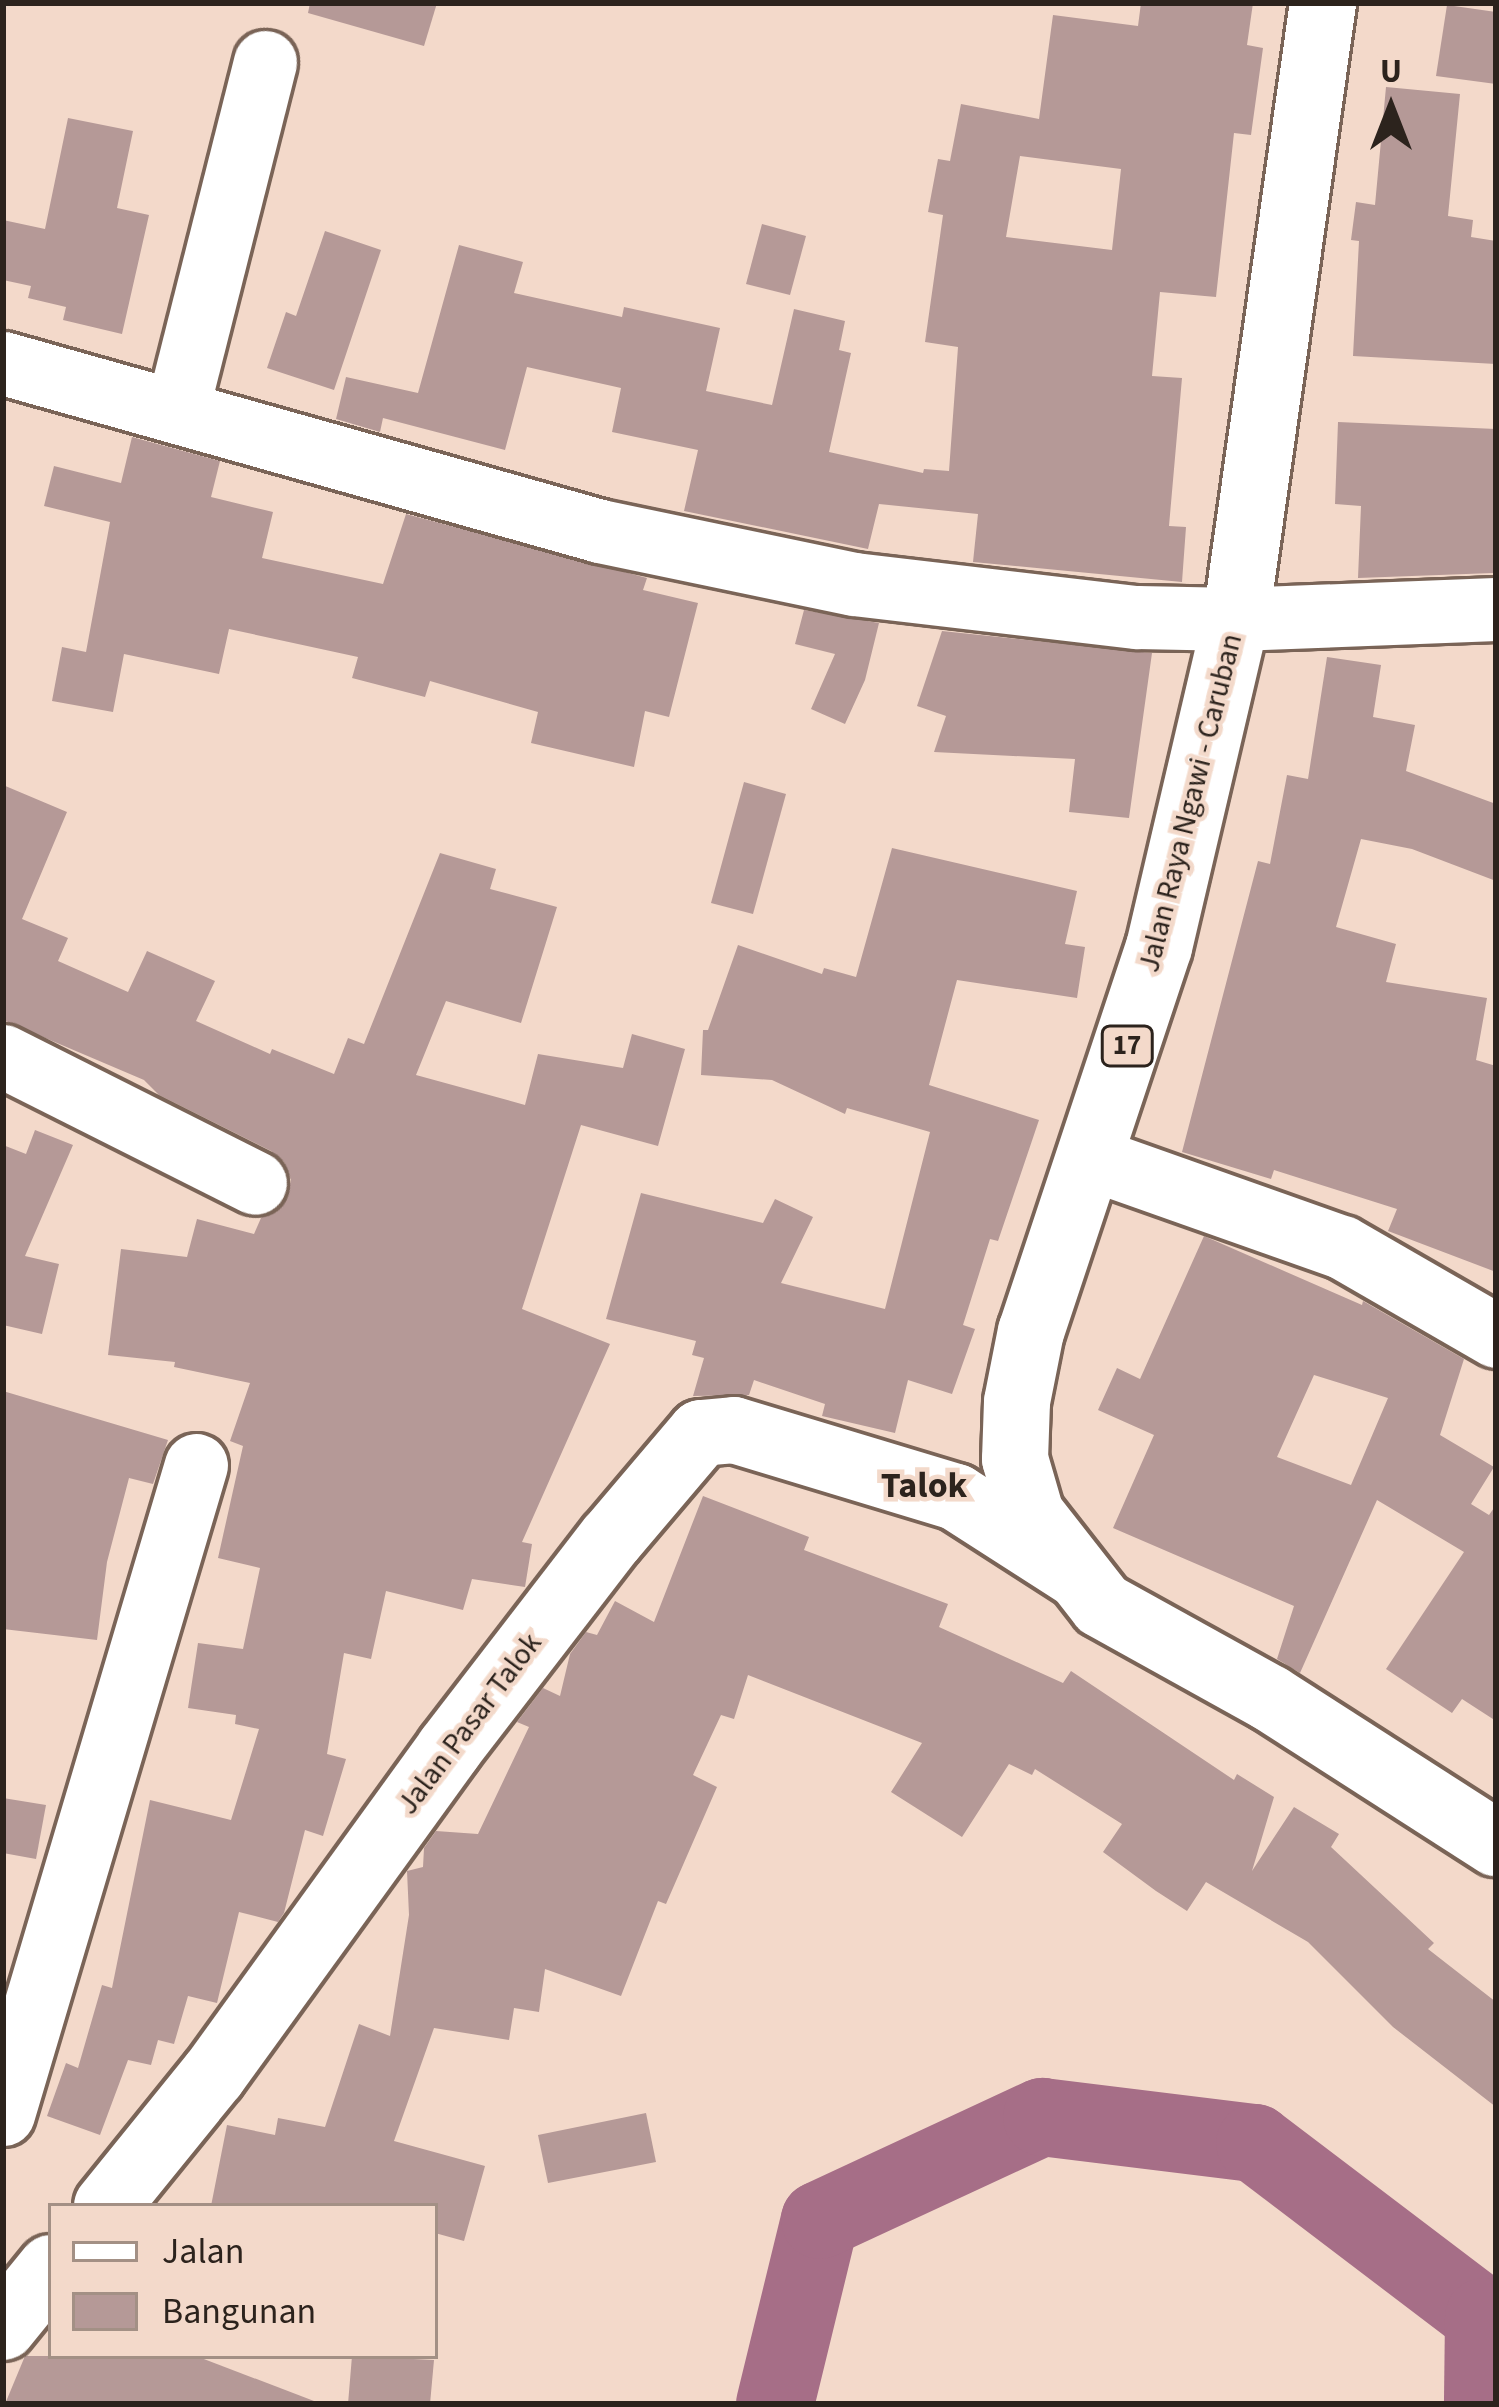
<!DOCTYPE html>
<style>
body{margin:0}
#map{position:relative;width:1499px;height:2407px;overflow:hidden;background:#f3d9ca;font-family:"Source Sans 3",sans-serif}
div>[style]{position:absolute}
.river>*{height:78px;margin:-39px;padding:0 39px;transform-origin:39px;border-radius:39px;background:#a66e87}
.building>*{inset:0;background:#b59997}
.roads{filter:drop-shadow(3px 0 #7a6457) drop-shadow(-3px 0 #7a6457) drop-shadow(0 3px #7a6457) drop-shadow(0 -3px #7a6457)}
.minor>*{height:63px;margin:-31.5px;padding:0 31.5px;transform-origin:31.5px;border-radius:31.5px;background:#fff}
.major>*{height:66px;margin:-33px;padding:0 33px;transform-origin:33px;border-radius:33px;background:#fff}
.highway>*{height:66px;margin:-33px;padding:0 33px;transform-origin:33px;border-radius:33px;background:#fff}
span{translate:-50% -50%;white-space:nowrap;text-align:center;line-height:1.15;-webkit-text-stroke:9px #f3d9ca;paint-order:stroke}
.shield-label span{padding:3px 9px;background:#f3d9ca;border:3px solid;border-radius:9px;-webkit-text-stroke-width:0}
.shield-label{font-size:27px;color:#2c231d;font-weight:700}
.street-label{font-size:30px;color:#2c231d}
.quarter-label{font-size:36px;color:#2c231d;font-weight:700}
.frame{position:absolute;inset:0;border:6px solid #2c231d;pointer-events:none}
.legend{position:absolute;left:48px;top:2203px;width:390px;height:156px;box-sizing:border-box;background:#f3d9ca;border:3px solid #a39085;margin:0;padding:15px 21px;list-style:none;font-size:36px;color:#2c231d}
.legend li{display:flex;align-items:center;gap:24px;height:60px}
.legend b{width:60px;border:3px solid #a39085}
.north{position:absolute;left:1331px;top:48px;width:120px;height:120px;-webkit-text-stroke:9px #f3d9ca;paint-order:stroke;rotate:0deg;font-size:33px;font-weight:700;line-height:48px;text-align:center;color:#2c231d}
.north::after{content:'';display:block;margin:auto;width:42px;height:54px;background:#2c231d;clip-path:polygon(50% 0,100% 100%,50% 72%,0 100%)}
</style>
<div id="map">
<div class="river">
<div style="left:775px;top:2404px;width:189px;rotate:-76.3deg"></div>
<div style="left:820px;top:2220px;width:245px;rotate:-24.9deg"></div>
<div style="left:1042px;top:2117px;width:215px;rotate:7deg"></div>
<div style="left:1255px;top:2143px;width:288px;rotate:37.2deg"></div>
<div style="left:1484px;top:2317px;width:87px;rotate:90.7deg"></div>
</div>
<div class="building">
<div style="clip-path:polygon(310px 3px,437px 3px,424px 46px,308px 13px)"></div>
<div style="clip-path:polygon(evenodd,1141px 3px,1253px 3px,1247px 45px,1263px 48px,1251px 135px,1234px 133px,1216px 297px,1160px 292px,1152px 376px,1182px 378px,1169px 526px,1186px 527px,1182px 582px,973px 562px,978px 514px,879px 504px,868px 549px,684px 511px,698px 450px,612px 432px,621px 388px,527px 367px,505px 450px,383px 418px,380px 432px,336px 419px,346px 377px,418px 393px,459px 245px,523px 262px,514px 293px,622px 317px,624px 307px,720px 328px,706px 391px,772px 405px,794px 309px,845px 321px,839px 350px,851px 353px,829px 452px,923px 473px,924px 469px,949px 471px,958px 347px,925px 342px,943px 215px,928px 212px,938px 159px,950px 161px,961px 104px,1039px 119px,1053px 15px,1138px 26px,1141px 3px,1020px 156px,1121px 169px,1112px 250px,1006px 237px,1020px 156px)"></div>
<div style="clip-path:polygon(1447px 5px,1496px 12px,1496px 84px,1436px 76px)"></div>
<div style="clip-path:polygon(1386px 87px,1460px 94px,1448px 216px,1473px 220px,1471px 237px,1496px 241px,1496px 364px,1353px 356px,1359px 241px,1351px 240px,1356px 202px,1375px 205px)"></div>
<div style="clip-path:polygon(68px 118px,133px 131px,117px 208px,149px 215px,122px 334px,63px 320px,66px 307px,28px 298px,31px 286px,3px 280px,3px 220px,45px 229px)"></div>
<div style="clip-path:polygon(762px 224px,806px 236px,790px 295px,746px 284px)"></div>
<div style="clip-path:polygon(325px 231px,381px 250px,334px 390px,267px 368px,286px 312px,296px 316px)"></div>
<div style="clip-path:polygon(1338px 422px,1496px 429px,1493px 573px,1358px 578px,1361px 506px,1335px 504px)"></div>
<div style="clip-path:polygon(132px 437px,220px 461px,211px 497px,273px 512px,262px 558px,383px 584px,406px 514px,647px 578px,643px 590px,698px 603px,669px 717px,645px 711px,634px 767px,531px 743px,538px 712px,430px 681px,425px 697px,352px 678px,358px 657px,229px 629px,219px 674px,124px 654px,113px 712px,52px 701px,62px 647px,86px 652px,110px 522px,44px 506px,54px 466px,121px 483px)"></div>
<div style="clip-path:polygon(804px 610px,879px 623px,865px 680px,845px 724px,811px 709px,835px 654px,795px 644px)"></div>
<div style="clip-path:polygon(942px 631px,1152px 653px,1129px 818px,1069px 812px,1075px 759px,934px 752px,946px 716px,917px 706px)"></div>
<div style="clip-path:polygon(1327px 657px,1381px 665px,1373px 717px,1415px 725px,1406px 771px,1496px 804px,1496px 881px,1412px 849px,1361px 839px,1336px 927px,1396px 944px,1386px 982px,1487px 998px,1476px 1060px,1496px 1066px,1496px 1272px,1388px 1231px,1397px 1209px,1274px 1170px,1271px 1179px,1182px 1152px,1258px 861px,1270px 864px,1287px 775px,1308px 779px)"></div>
<div style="clip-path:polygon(744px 782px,786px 794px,753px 914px,711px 903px)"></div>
<div style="clip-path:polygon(3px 785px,67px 812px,22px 919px,68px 938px,58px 961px,128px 992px,147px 951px,215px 981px,196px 1021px,270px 1054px,272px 1049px,334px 1074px,348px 1038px,364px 1044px,440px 853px,496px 869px,490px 889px,557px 907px,521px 1023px,446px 1001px,416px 1075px,525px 1105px,538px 1054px,623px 1068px,632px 1034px,685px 1049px,658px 1146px,581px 1125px,522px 1309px,610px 1344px,522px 1542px,532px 1544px,525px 1587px,472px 1579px,463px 1610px,386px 1591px,371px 1659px,344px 1653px,327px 1754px,346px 1759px,323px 1836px,305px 1830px,284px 1913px,278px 1922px,239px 1912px,217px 2003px,188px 1996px,174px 2044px,158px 2040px,151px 2065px,128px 2060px,100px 2135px,47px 2116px,66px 2063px,78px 2068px,102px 1985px,112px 1988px,150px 1800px,231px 1820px,259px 1729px,235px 1724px,236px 1715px,188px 1708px,198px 1643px,243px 1649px,260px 1568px,218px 1558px,243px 1446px,230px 1441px,250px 1383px,174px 1367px,175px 1362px,108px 1355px,121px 1249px,187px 1257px,197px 1219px,254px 1234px,261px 1218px,286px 1200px,291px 1180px,284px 1162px,271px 1151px,159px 1095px,144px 1080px,3px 1020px)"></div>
<div style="clip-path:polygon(892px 848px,1077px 891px,1065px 944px,1085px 947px,1077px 998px,957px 980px,929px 1085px,1039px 1120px,998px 1241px,990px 1239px,963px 1325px,975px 1329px,952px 1394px,908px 1380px,895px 1433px,822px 1416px,825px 1404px,754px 1380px,749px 1395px,693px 1396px,704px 1358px,692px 1355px,696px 1341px,606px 1319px,641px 1193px,763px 1223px,775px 1199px,813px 1217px,781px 1283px,885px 1309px,930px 1132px,847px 1108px,845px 1114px,772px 1080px,701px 1075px,703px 1030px,708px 1030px,738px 945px,822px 974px,824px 968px,856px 977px)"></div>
<div style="clip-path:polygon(35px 1130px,73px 1145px,25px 1256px,59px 1264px,42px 1334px,3px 1325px,3px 1145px,26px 1154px)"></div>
<div style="clip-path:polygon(evenodd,1204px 1236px,1362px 1305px,1363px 1301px,1464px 1359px,1440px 1435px,1494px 1467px,1471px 1504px,1489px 1515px,1496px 1505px,1496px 1721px,1462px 1699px,1452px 1713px,1386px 1669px,1464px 1552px,1377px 1500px,1300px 1673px,1277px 1659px,1294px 1606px,1113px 1528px,1154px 1435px,1098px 1410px,1117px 1368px,1140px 1379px,1204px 1236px,1314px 1375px,1388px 1398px,1351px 1485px,1277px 1457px,1314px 1375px)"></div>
<div style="clip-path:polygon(3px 1391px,168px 1440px,153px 1484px,129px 1478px,107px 1562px,97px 1640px,3px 1629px)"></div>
<div style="clip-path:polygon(703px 1496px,809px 1537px,804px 1550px,948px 1604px,939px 1627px,1063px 1683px,1071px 1671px,1234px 1780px,1237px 1774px,1274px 1797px,1252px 1871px,1294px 1807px,1339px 1834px,1331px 1847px,1434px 1943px,1428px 1949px,1496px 2002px,1496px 2107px,1393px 2027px,1308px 1942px,1206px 1882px,1187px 1911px,1156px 1891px,1103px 1852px,1122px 1824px,1035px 1769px,1032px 1775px,1009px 1764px,962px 1837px,891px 1792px,922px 1743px,748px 1675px,734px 1719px,721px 1715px,693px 1775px,717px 1787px,666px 1904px,658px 1901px,621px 1996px,545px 1969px,539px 2012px,514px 2008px,509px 2040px,434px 2028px,394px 2141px,485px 2166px,464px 2241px,435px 2233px,435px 2206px,211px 2206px,227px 2125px,275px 2135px,278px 2118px,325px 2127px,359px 2024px,390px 2036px,409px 1915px,407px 1871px,423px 1867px,424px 1848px,436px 1831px,478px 1834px,529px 1727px,517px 1722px,543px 1688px,560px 1696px,570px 1654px,586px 1632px,597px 1635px,615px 1601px,654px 1622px)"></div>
<div style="clip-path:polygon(3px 1798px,46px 1805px,36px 1859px,3px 1853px)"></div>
<div style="clip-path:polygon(646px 2113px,656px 2162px,548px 2183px,538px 2135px)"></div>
<div style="clip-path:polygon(25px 2356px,196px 2356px,314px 2401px,5px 2404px)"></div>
<div style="clip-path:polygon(352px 2356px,434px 2360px,430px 2404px,348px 2404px)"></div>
</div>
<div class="roads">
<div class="minor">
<div style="left:3px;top:363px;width:620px;rotate:15.72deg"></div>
<div style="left:600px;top:531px;width:259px;rotate:11.8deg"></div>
<div style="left:854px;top:584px;width:285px;rotate:6.7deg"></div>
<div style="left:1137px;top:617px;width:99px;rotate:1.2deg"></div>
<div style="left:1236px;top:619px;width:260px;rotate:-2.2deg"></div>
<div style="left:177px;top:410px;width:359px;rotate:-75.8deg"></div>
<div style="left:3px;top:1056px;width:282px;rotate:26.7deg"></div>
<div style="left:1090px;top:1158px;width:267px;rotate:19.5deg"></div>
<div style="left:1342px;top:1247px;width:178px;rotate:30deg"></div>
<div style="left:3px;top:2114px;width:677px;rotate:-73.44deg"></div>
</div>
<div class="major">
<div style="left:107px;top:2206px;width:170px;rotate:-51deg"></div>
<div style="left:214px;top:2074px;width:401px;rotate:-54.1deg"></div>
<div style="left:449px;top:1749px;width:265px;rotate:-52.4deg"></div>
<div style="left:611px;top:1539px;width:139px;rotate:-49.7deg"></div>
<div style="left:701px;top:1433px;width:33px;rotate:-5deg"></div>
<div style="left:734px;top:1430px;width:232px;rotate:16.8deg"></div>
<div style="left:956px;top:1497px;width:143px;rotate:32.7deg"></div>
<div style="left:3px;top:2327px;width:76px;rotate:-50.9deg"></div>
</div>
<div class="highway">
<div style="left:1323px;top:3px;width:622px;rotate:98.04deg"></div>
<div style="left:1236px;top:619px;width:337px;rotate:103.2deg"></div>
<div style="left:1159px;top:947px;width:405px;rotate:108.4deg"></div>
<div style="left:1031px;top:1331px;width:72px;rotate:101.2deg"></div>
<div style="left:1017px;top:1402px;width:57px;rotate:92deg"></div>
<div style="left:1015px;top:1459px;width:57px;rotate:73.8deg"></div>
<div style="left:1031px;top:1514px;width:115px;rotate:52deg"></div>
<div style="left:1102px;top:1605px;width:192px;rotate:29deg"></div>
<div style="left:1270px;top:1698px;width:269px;rotate:32.7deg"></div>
</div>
</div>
<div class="shield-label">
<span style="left:1127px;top:1046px">17</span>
</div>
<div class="street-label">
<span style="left:1191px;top:803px;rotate:-76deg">Jalan Raya Ngawi - Caruban</span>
<span style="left:470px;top:1724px;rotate:-53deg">Jalan Pasar Talok</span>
</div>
<div class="quarter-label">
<span style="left:924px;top:1486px">Talok</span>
</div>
<div class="frame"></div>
<ul class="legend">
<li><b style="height:15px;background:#fff"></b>Jalan</li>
<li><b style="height:33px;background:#b59997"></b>Bangunan</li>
</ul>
<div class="north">U</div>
</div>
